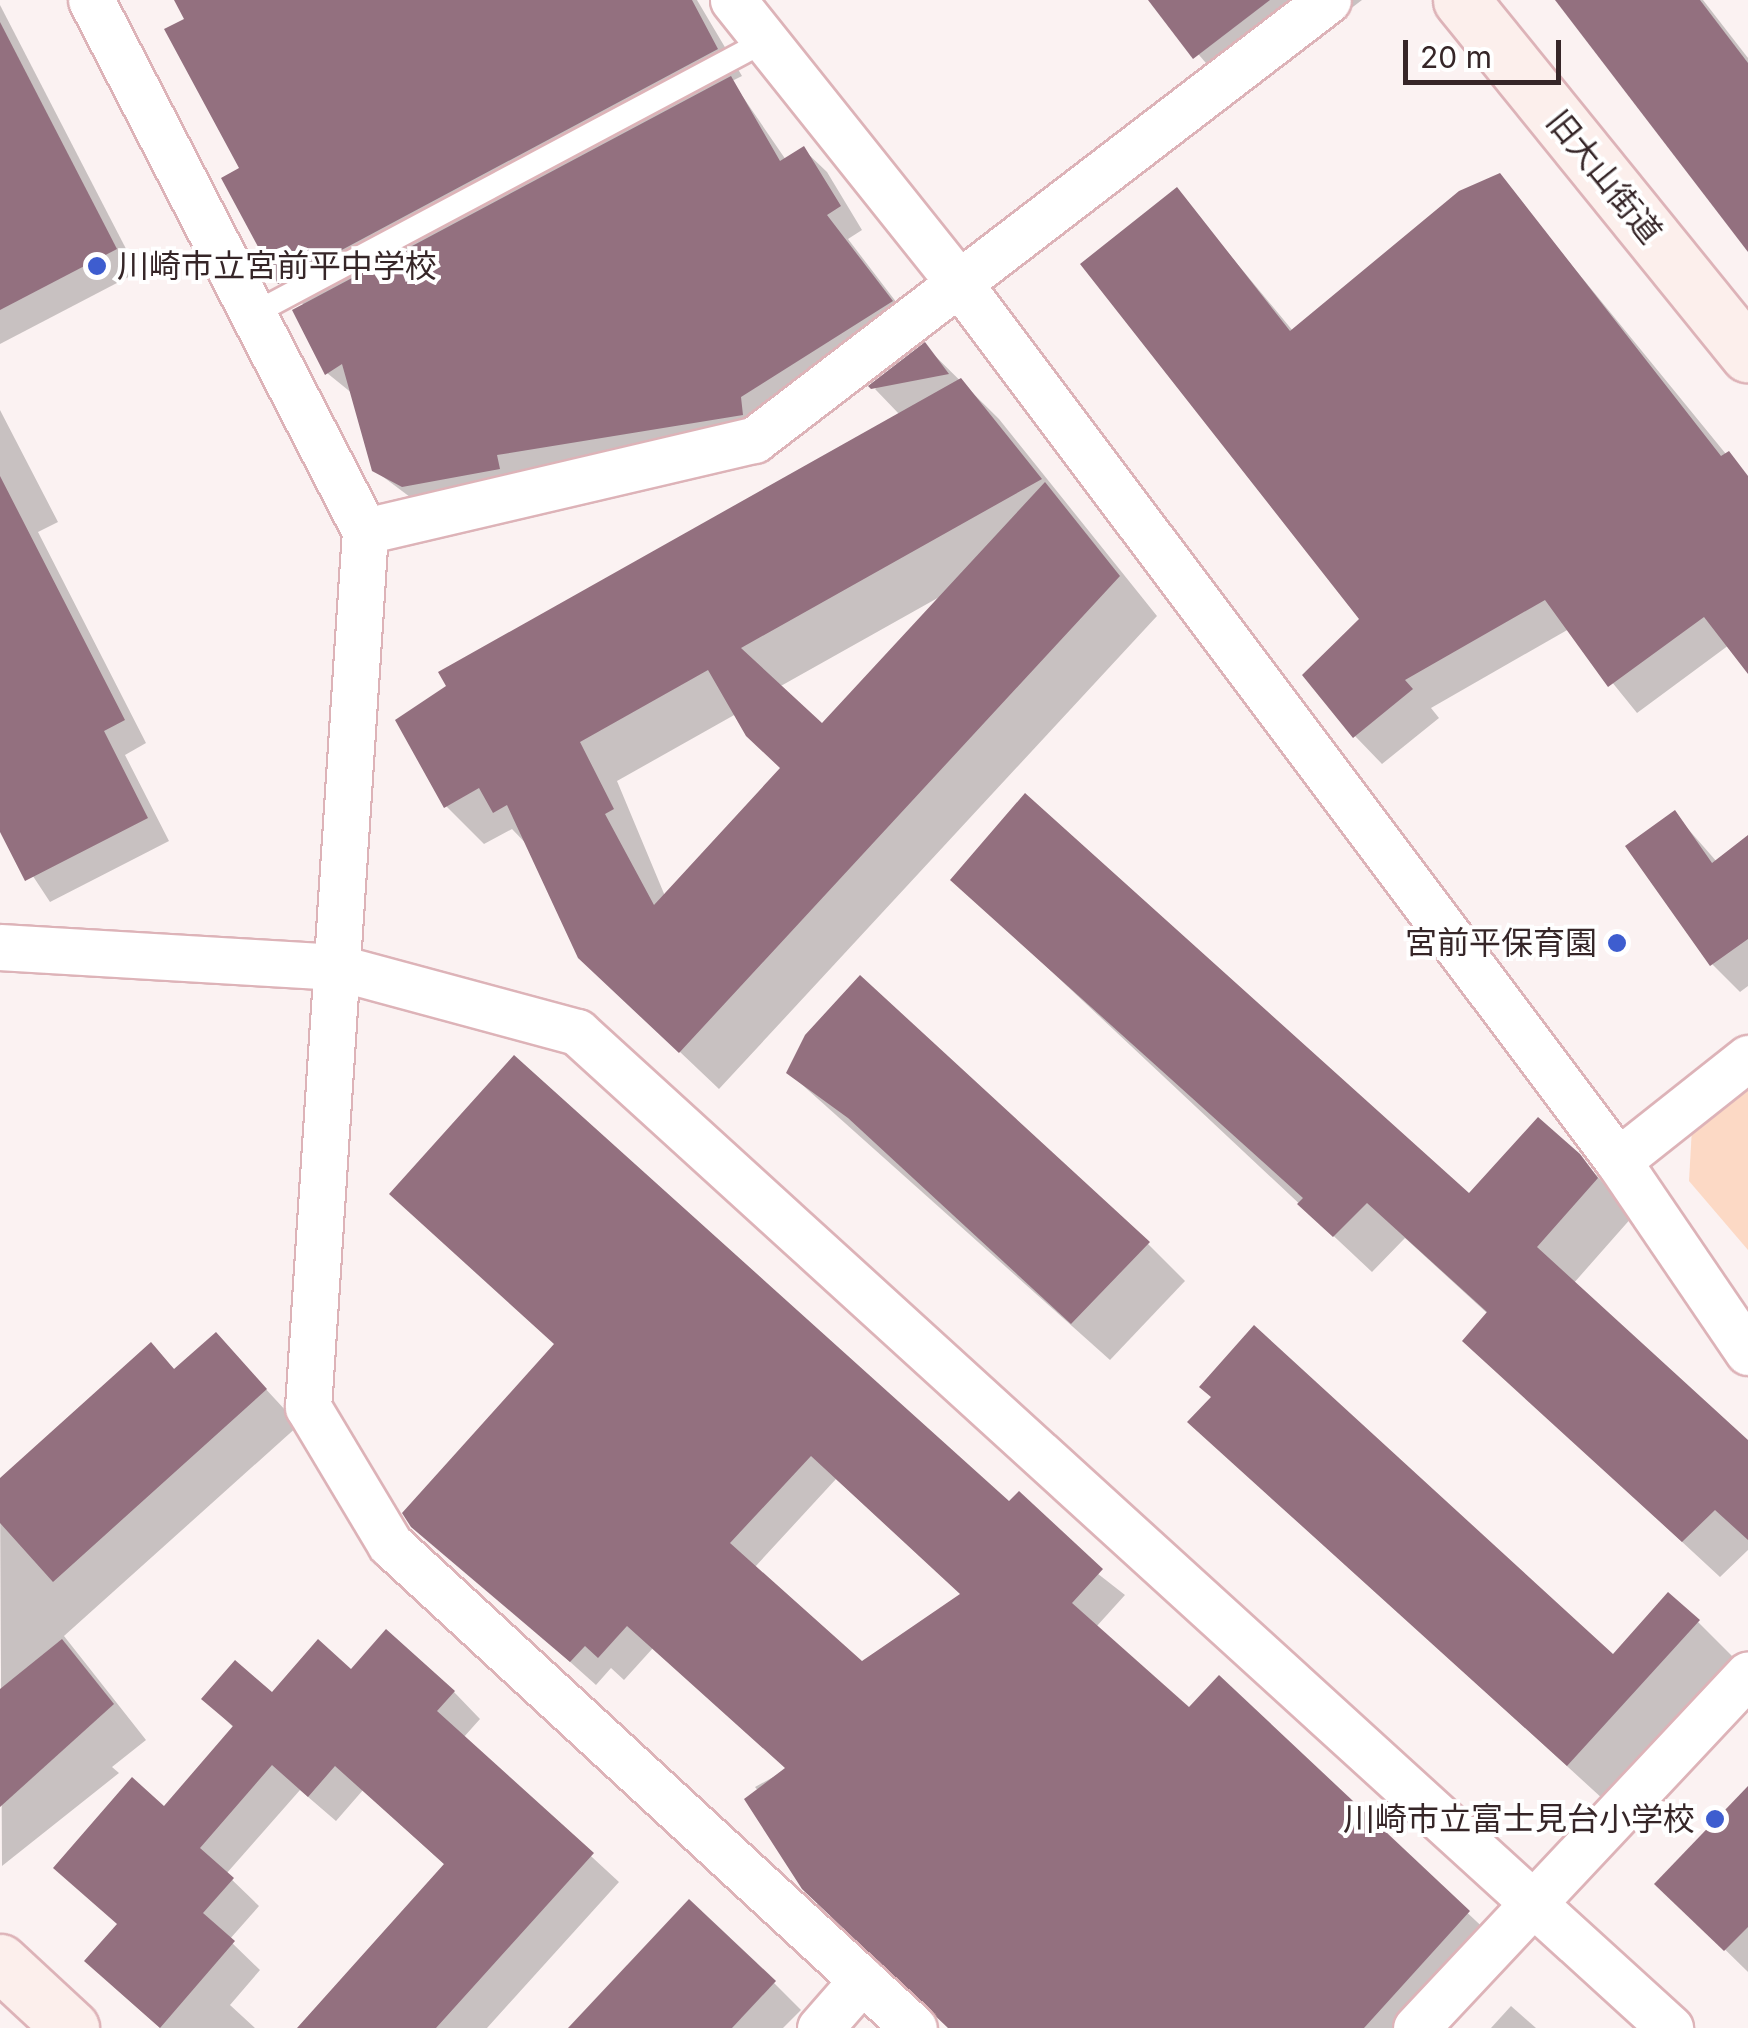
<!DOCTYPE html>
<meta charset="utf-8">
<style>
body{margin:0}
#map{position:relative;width:1748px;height:2028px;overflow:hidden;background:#fbf2f2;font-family:Inter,"Noto Sans JP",sans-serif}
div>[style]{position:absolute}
.green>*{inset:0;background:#fcd9c5}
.shadow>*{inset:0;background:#0003}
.building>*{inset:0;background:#93707f}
.roads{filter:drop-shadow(2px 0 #ddb3b8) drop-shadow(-2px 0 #ddb3b8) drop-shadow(0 2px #ddb3b8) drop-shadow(0 -2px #ddb3b8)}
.lane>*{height:22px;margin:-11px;padding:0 11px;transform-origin:11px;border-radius:11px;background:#fff}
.street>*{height:45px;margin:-22.5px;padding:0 22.5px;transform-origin:22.5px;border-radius:22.5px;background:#fff}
.secondary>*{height:55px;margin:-27.5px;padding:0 27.5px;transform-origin:27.5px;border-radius:27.5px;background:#fcefec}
.dots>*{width:28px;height:28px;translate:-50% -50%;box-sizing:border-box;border:5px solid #fff;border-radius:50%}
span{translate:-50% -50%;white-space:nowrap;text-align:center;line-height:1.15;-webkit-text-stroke:8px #fff;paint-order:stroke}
.street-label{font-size:32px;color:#362628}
.poi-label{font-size:32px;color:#362628}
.left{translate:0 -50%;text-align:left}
.right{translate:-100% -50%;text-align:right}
.scale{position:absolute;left:1403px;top:40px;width:158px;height:45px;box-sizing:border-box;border:5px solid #362628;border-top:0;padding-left:12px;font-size:30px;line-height:35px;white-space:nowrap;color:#362628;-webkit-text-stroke:8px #fff;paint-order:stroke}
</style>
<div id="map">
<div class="green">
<div style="clip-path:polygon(1748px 1084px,1748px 1250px,1689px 1181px,1692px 1128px)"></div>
</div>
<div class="shadow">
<div style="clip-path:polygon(190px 0,697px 0,742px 76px,732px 81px,786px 160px,804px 150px,827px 172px,862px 230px,848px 239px,913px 324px,762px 420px,426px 509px,374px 470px,353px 394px,327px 373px,305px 306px,280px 282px,187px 20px)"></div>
<div style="clip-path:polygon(1152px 0,1362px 0,1235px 97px)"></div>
<div style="clip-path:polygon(1558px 0,1703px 0,1748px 58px,1748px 248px)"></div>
<div style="clip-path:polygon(0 5px,138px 272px,0 344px)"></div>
<div style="clip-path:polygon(1499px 176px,1748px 481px,1748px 670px,1729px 645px,1637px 713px,1569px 629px,1431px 708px,1439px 718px,1382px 764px,1355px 736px,1363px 619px,1176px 190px,1293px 331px)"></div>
<div style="clip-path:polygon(evenodd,925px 346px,999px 419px,1157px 616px,719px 1089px,580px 957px,534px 852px,512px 829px,484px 844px,446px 806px,900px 415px,875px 389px,925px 346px,943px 595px,822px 727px,779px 687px,943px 595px,925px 346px,736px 714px,783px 769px,665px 896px,617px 781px,736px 714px)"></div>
<div style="clip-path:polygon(0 410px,58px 522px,38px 532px,146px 743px,125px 755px,169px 841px,50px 902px,0 826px)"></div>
<div style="clip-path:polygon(1675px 814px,1717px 862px,1748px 838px,1748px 986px,1740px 992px,1712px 964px)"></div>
<div style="clip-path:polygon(954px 880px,1469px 1197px,1579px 1156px,1633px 1216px,1573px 1284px,1748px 1444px,1748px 1550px,1720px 1577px,1465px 1341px,1488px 1314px,1405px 1238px,1372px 1272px)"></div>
<div style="clip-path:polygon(789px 1073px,1148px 1244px,1185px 1281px,1110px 1360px)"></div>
<div style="clip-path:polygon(216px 1335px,299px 1425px,64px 1636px,146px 1740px,112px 1767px,119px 1773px,2px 1866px,0 1482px,151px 1346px,176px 1371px)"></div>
<div style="clip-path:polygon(evenodd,556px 1345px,1010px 1505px,1125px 1595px,1096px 1627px,1189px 1710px,1219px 1679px,1493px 1937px,1407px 2028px,950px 2028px,755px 1787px,788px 1769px,653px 1648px,624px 1680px,611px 1668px,596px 1685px,430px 1537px,556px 1345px,836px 1479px,963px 1595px,862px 1664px,754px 1568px,836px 1479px)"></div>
<div style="clip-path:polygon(1191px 1422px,1614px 1657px,1698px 1622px,1734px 1658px,1604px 1800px)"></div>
<div style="clip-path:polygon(352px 1672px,454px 1692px,480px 1719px,463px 1738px,619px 1882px,487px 2028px,336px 2028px,446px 1866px,363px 1790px,336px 1821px,300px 1790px,226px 1874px,259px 1906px,229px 1940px,260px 1970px,230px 2005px,255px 2028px,160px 2028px,114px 1987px,119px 1925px,164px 1809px,234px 1728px,205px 1699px,272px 1695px)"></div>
<div style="clip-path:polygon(1748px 1816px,1748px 1972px,1658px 1884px)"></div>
<div style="clip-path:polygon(774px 1983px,801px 2010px,783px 2028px,571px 2028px)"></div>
<div style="clip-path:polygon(1511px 2006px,1536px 2028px,1491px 2028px)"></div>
</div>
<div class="building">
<div style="clip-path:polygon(174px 0,692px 0,718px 49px,278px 284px,221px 178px,239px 168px,164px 29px,184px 19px)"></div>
<div style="clip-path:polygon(1148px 0,1270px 0,1193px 59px)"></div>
<div style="clip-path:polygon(1555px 0,1700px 0,1748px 63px,1748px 252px)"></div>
<div style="clip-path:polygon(0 22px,117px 249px,0 310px)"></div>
<div style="clip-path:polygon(731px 76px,780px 161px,804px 146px,841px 206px,827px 215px,893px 301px,741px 397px,743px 415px,497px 455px,500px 469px,402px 487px,372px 471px,342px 364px,325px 375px,292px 310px)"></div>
<div style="clip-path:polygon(1500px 173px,1721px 456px,1729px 451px,1748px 476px,1748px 674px,1704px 617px,1608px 687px,1545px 600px,1405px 680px,1413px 689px,1353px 738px,1302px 675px,1359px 619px,1080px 264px,1177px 187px,1290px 331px,1459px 191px)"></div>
<div style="clip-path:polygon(925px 342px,949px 374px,871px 389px,868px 386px)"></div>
<div style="clip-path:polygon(evenodd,961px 378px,1042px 479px,741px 648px,822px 723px,1045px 482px,1120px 576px,679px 1053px,578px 958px,507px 805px,493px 813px,479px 788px,444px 808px,395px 720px,446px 686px,438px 672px,961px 378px,708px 670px,746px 736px,780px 768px,654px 905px,605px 814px,614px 809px,580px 742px,708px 670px)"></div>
<div style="clip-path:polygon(0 476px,125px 720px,104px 731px,148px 818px,25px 881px,0 832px)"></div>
<div style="clip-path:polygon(1025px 793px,1469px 1193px,1538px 1117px,1580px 1154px,1598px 1178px,1537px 1247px,1748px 1440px,1748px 1540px,1715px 1510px,1682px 1542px,1462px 1341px,1487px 1312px,1367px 1203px,1333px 1237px,1297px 1204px,1303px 1198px,950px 880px)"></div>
<div style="clip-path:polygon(1675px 810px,1712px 863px,1748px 835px,1748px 939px,1710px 966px,1625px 846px)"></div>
<div style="clip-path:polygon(860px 975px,1150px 1242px,1071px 1324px,848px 1118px,786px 1073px,805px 1035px)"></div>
<div style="clip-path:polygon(evenodd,514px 1055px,1009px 1501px,1019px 1491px,1103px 1569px,1072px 1603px,1189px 1707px,1219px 1675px,1470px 1911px,1364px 2028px,948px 2028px,802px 1889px,744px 1799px,785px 1768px,627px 1626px,598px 1658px,585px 1646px,570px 1662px,411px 1527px,402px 1513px,554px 1344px,389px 1194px,514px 1055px,811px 1456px,960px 1594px,862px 1661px,730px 1543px,811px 1456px)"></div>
<div style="clip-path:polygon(1254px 1325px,1613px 1654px,1668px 1592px,1700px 1620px,1567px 1766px,1187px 1422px,1211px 1397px,1199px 1387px)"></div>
<div style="clip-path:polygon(216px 1332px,267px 1389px,53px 1582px,0 1523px,0 1478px,151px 1342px,174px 1369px)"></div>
<div style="clip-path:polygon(386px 1629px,455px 1691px,437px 1711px,594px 1853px,436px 2028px,297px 2028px,444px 1864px,335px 1766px,308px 1797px,272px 1765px,200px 1848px,234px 1878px,203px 1913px,235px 1941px,160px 2028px,84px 1961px,117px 1924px,53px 1868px,132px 1777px,164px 1806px,233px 1726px,201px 1699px,235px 1660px,272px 1692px,318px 1639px,351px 1669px)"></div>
<div style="clip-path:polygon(62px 1639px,114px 1704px,0 1807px,0 1689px)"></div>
<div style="clip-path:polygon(1748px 1786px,1748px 1927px,1724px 1951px,1654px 1884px)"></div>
<div style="clip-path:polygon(689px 1899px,776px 1981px,732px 2028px,568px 2028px)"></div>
</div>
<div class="roads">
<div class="lane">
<div style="left:255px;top:313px;width:578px;rotate:-28.07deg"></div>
</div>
<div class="street">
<div style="left:91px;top:0;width:598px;rotate:62.71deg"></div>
<div style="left:365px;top:531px;width:878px;rotate:93.72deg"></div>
<div style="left:308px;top:1407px;width:160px;rotate:59.1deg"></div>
<div style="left:390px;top:1544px;width:713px;rotate:42.73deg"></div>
<div style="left:733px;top:0;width:357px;rotate:51.4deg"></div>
<div style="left:956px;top:279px;width:1103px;rotate:53.11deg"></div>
<div style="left:1618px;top:1161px;width:231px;rotate:55.8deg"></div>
<div style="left:365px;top:531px;width:400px;rotate:-13.2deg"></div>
<div style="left:754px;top:440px;width:723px;rotate:-37.47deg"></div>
<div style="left:0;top:947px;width:337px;rotate:3.4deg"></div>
<div style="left:336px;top:967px;width:250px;rotate:15.1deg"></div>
<div style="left:577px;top:1032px;width:1479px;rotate:42.34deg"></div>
<div style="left:1618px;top:1161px;width:166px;rotate:-38.4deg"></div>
<div style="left:820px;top:2028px;width:64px;rotate:-48.8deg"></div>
<div style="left:1416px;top:2028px;width:485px;rotate:-46.8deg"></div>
</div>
<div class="secondary">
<div style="left:1461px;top:0;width:456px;rotate:51deg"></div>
<div style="left:0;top:1962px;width:97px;rotate:42.9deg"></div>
</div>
</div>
<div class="dots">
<div style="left:97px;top:266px;background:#3e5dcf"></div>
<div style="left:1617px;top:943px;background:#3e5dcf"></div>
<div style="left:1715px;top:1819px;background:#3e5dcf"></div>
</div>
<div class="street-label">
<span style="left:1604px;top:177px;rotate:51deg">旧大山街道</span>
</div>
<div class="poi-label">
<span class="left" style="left:117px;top:266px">川崎市立宮前平中学校</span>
<span class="right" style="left:1597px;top:943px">宮前平保育園</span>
<span class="right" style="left:1695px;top:1819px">川崎市立富士見台小学校</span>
</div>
<div class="scale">20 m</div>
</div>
